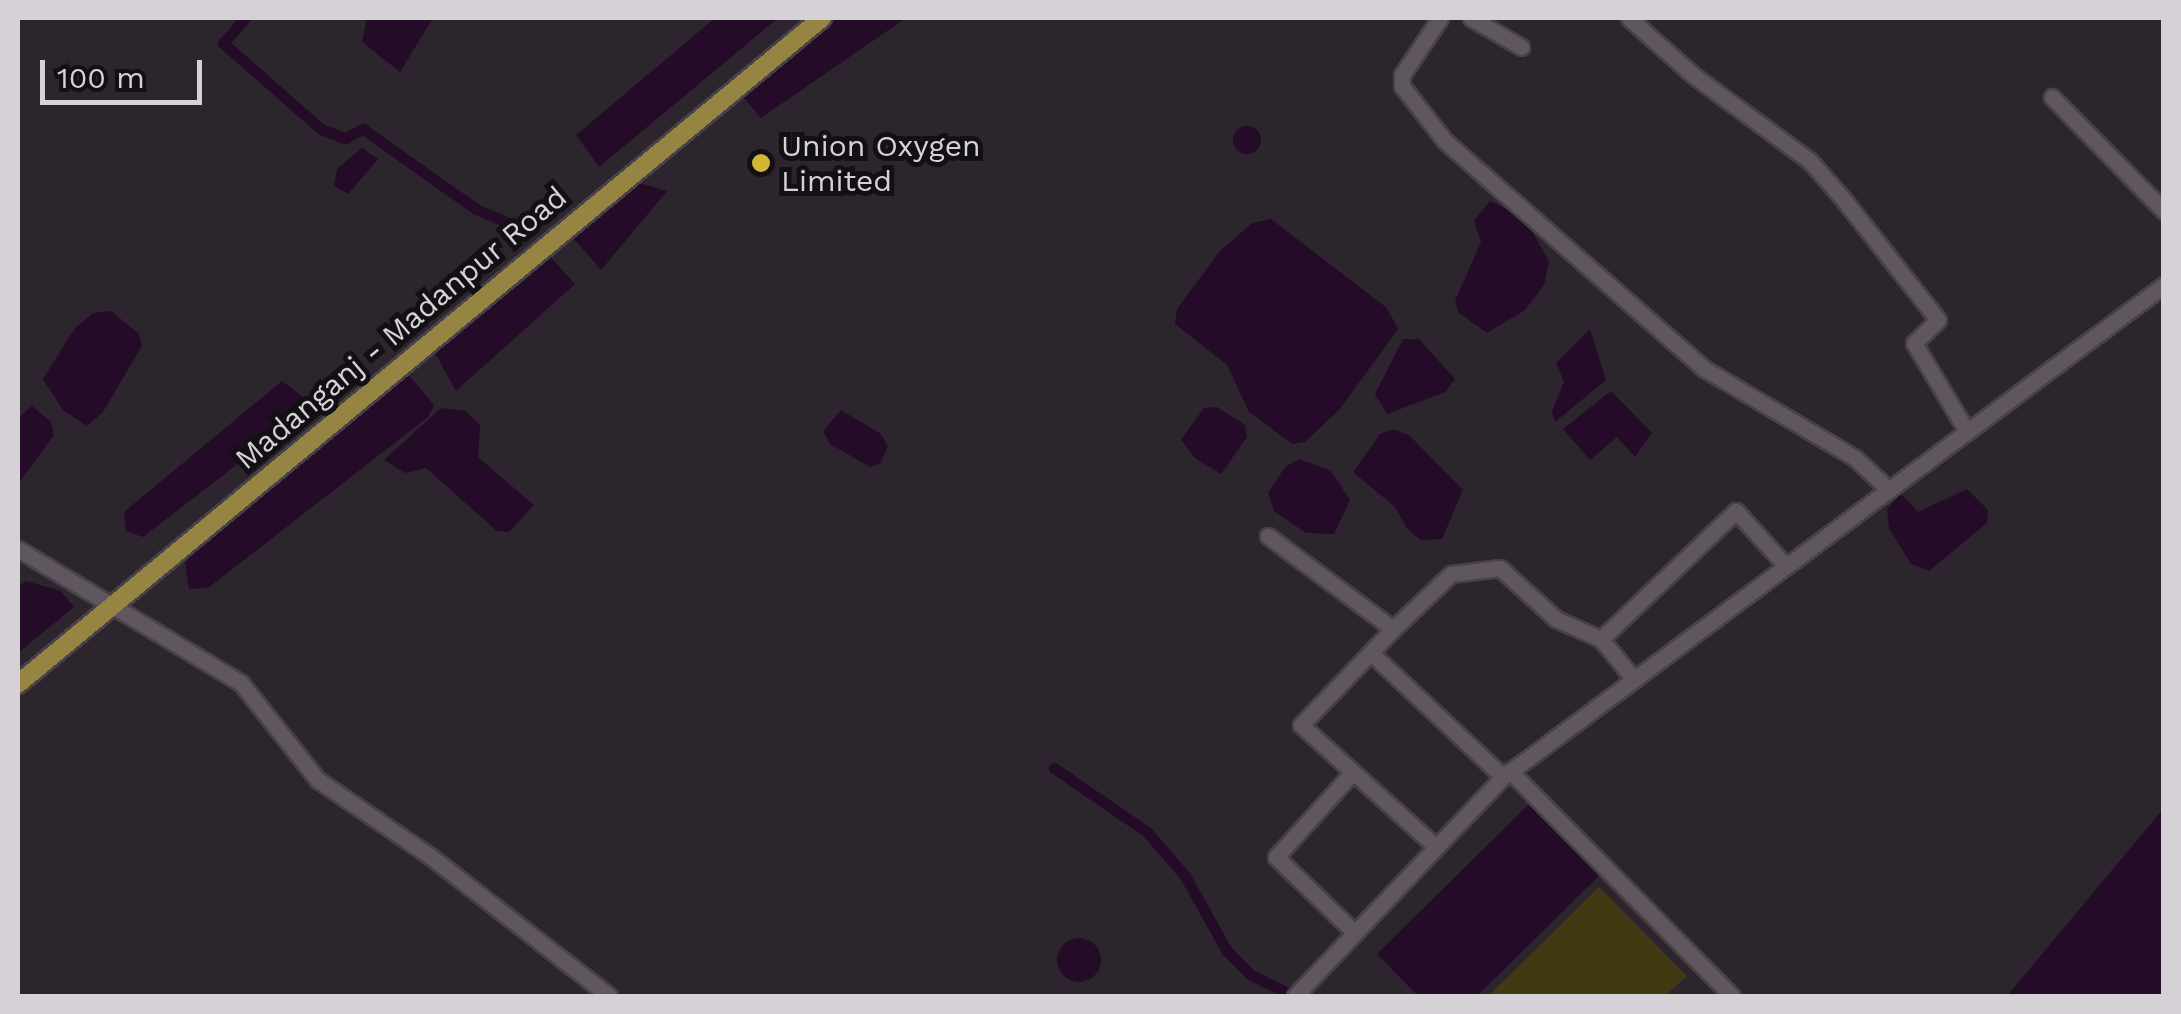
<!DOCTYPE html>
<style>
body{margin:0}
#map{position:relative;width:2181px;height:1014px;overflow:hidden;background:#2d252e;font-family:"Work Sans",sans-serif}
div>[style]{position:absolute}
.green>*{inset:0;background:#423913}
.water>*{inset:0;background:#240b27}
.round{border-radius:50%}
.canal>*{height:11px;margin:-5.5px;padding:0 5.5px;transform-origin:5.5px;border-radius:5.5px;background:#240b27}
.roads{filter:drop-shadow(2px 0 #474148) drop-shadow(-2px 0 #474148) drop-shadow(0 2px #474148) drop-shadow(0 -2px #474148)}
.minor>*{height:15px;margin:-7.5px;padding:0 7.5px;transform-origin:7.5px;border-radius:7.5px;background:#5f5660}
.major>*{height:18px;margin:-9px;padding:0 9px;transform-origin:9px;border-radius:9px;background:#968443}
.dots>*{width:28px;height:28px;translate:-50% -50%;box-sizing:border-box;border:5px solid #131014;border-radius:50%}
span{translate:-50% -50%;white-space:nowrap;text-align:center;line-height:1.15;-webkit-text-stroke:10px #131014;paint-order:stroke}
.poi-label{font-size:30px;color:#d6d1d7}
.left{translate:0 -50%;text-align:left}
.street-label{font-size:30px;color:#d6d1d7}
.frame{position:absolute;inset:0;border:20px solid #d6d1d7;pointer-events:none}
.scale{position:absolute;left:40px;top:60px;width:162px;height:45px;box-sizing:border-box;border:5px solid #d6d1d7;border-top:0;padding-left:12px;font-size:30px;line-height:35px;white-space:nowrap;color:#d6d1d7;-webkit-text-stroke:8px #131014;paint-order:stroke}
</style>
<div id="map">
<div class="green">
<div style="clip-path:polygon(1599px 887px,1687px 976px,1665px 996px,1488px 996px)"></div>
</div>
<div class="water">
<div style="clip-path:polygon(367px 18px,433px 18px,400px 72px,362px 42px)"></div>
<div style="clip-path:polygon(715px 18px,778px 18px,599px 167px,576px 135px)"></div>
<div style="clip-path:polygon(832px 18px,906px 18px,761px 118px,741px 95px,751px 78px)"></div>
<div class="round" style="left:1233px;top:126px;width:28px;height:28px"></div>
<div style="clip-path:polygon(362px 148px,378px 159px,348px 194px,334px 186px,337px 169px)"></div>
<div style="clip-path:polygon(632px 181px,667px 191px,601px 270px,574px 239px)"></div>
<div style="clip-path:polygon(1490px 201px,1525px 218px,1549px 262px,1544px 285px,1525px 310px,1487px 333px,1458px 312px,1455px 301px,1481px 242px,1474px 221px)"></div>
<div style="clip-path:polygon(1271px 219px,1387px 308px,1398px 329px,1340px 409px,1305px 442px,1292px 444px,1249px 412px,1227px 365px,1175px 324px,1177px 309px,1220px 251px,1252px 223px)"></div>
<div style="clip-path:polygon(547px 253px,575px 284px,456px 391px,435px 353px)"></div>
<div style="clip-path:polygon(111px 311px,139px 334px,142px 346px,103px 412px,87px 426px,63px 410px,43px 379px,75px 328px,93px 313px)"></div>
<div style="clip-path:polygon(1590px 329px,1606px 380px,1555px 422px,1552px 411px,1564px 382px,1556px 363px)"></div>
<div style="clip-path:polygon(1403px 339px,1419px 339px,1455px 379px,1445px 392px,1387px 414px,1375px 394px)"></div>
<div style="clip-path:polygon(404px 369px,434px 405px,428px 417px,208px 588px,189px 589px,184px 554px)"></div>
<div style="clip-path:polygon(282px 381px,307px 400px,300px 416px,143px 537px,126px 531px,124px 512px)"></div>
<div style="clip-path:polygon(1611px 391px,1652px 433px,1635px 457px,1617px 437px,1590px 460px,1563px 429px)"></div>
<div style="clip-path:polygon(32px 406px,51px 422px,54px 435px,18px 484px,18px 418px)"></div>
<div style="clip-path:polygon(1217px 407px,1245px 425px,1247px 437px,1221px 474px,1195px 458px,1181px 440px,1204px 408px)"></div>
<div style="clip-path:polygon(441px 408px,465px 411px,480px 425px,478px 457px,534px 505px,509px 532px,497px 531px,426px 468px,405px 473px,384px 460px)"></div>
<div style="clip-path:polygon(841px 410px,881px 434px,888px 446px,880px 464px,870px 467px,830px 444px,823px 431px)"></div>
<div style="clip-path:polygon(1393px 429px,1410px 436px,1463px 490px,1442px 539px,1421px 540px,1408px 530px,1395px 507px,1353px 472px,1380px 434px)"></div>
<div style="clip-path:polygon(1299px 459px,1331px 471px,1350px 500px,1334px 534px,1306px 533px,1274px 511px,1268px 493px,1285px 467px)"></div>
<div style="clip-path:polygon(1967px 489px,1988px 510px,1987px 523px,1929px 571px,1911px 564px,1889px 528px,1887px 509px,1901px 494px,1918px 512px)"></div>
<div style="clip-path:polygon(26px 581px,61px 591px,74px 607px,18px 653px,18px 586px)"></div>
<div style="clip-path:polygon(1529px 804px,1600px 875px,1477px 996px,1418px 996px,1377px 954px)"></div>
<div style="clip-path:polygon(2163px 809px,2163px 996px,2007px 996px)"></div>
<div class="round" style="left:1057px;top:938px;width:44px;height:44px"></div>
</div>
<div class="canal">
<div style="left:245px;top:18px;width:33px;rotate:131deg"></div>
<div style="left:223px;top:43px;width:130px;rotate:41.3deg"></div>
<div style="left:321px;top:129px;width:26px;rotate:21deg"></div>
<div style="left:345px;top:138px;width:20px;rotate:-27deg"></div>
<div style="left:363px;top:129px;width:138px;rotate:35.3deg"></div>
<div style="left:476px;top:209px;width:40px;rotate:23.4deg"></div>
<div style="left:1054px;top:768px;width:113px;rotate:34.5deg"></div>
<div style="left:1147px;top:832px;width:58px;rotate:49.2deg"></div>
<div style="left:1185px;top:876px;width:86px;rotate:60.8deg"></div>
<div style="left:1227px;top:951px;width:34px;rotate:45deg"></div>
<div style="left:1251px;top:975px;width:48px;rotate:26deg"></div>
</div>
<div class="roads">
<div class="minor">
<div style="left:1440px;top:18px;width:69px;rotate:123.7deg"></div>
<div style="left:1402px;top:75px;width:11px;rotate:90deg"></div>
<div style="left:1402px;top:86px;width:70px;rotate:52deg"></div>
<div style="left:1445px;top:141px;width:344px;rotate:41.3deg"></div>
<div style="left:1703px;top:368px;width:177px;rotate:30.6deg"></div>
<div style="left:1855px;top:458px;width:45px;rotate:43.2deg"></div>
<div style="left:1471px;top:18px;width:58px;rotate:30.1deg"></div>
<div style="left:1629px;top:18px;width:86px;rotate:41.7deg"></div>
<div style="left:1693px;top:75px;width:145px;rotate:36.3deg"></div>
<div style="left:1810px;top:161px;width:52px;rotate:48.9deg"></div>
<div style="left:1844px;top:200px;width:152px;rotate:51.9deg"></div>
<div style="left:1938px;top:320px;width:33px;rotate:136deg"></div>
<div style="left:1914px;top:343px;width:101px;rotate:59.1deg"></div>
<div style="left:2052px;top:97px;width:160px;rotate:45.5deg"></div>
<div style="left:1268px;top:536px;width:156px;rotate:36.6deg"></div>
<div style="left:1393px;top:629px;width:133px;rotate:133.8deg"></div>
<div style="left:1301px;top:725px;width:179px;rotate:42.1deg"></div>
<div style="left:18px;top:549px;width:260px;rotate:31deg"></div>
<div style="left:241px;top:683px;width:124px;rotate:51.6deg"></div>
<div style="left:318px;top:780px;width:135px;rotate:34.2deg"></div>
<div style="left:430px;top:856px;width:227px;rotate:38deg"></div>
<div style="left:1393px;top:629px;width:80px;rotate:-43.5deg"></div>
<div style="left:1451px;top:574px;width:49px;rotate:-7deg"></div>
<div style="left:1500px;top:568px;width:76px;rotate:42.3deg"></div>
<div style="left:1556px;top:619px;width:49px;rotate:24deg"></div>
<div style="left:1601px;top:639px;width:50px;rotate:50.6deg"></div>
<div style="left:1601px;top:639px;width:186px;rotate:-43.5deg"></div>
<div style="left:1736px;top:511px;width:74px;rotate:47.7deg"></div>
<div style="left:1371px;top:653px;width:181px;rotate:43.2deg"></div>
<div style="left:1510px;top:771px;width:316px;rotate:45.4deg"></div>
<div style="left:1352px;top:773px;width:113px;rotate:132.1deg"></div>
<div style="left:1276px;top:857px;width:108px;rotate:43.9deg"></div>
<div style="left:1295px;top:996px;width:302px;rotate:-46.5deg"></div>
<div style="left:1503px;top:777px;width:824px;rotate:-36.66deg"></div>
</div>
<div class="major">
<div style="left:18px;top:684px;width:1044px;rotate:-39.64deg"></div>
</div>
</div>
<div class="dots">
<div style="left:761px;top:163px;background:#d3b635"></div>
</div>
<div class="poi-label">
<span class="left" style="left:781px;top:163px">Union Oxygen<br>Limited</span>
</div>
<div class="street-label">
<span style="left:401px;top:328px;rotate:-40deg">Madanganj - Madanpur Road</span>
</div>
<div class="frame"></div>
<div class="scale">100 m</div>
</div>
